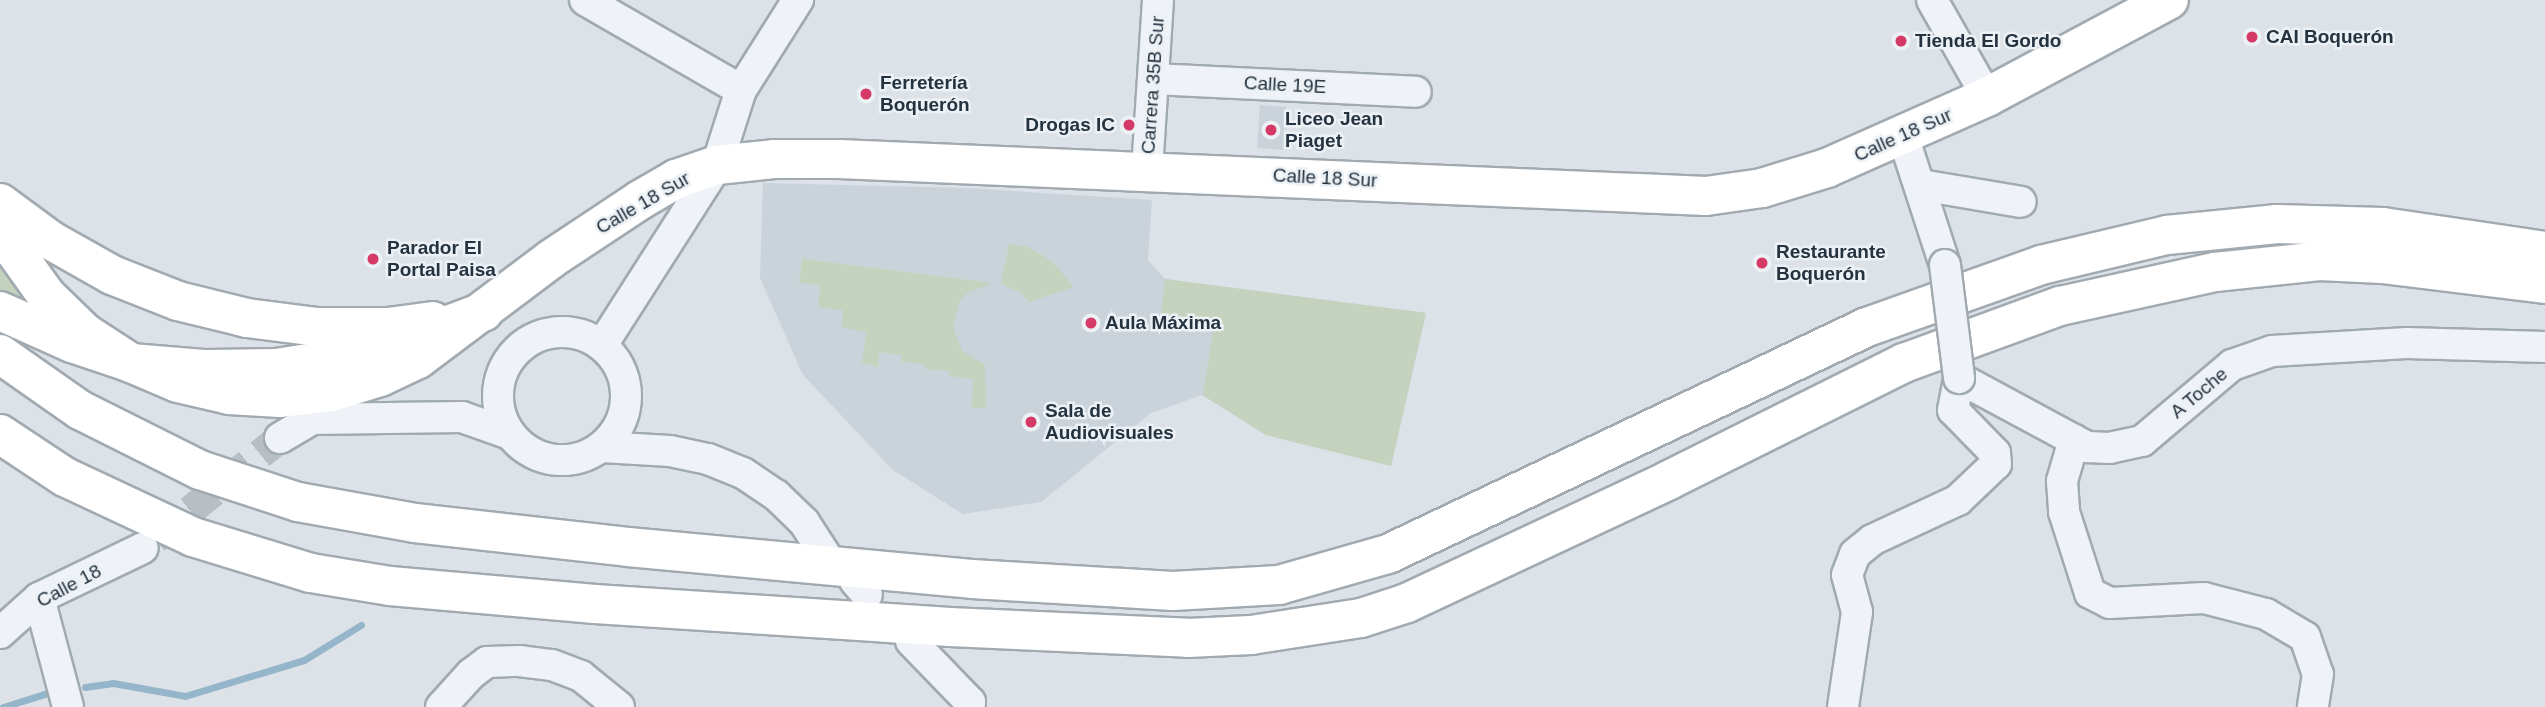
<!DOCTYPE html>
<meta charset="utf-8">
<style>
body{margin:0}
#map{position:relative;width:2545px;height:707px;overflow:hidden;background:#dce2e7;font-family:Arial,sans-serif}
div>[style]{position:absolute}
.built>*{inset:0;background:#cad2da}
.green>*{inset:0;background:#c5d2bd}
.stream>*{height:7px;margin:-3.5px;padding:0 3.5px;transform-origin:3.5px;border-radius:3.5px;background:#95b6ca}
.minor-tunnel>*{height:30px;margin-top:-15px;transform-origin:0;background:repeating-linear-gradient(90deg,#b7bfc5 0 30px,transparent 0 45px)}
.roads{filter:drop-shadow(2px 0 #a1aab1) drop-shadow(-2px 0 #a1aab1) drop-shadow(0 2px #a1aab1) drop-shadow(0 -2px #a1aab1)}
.minor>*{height:30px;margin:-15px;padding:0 15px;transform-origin:15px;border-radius:15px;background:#eff2f6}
.minor>.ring{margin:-15px;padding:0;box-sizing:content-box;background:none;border:30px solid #eff2f6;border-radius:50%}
.major>*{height:38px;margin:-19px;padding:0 19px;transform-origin:19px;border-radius:19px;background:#fff}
.highway>*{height:38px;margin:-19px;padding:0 19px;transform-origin:19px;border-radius:19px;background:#fff}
.bridges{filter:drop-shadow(2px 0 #a1aab1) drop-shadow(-2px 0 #a1aab1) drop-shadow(0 2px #a1aab1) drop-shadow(0 -2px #a1aab1)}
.minor-bridge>*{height:30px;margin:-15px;padding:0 15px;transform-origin:15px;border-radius:15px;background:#eff2f6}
.dots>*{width:19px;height:19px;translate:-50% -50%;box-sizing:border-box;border:4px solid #ecf1f5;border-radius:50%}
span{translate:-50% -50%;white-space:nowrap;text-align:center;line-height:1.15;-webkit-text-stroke:5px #ecf1f5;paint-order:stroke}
.poi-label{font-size:19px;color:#25323f;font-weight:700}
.left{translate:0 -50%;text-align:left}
.right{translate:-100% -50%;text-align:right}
.street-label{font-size:19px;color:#25323f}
</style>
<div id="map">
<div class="built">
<div style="clip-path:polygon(1260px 105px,1286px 107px,1283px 150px,1257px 148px)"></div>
<div style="clip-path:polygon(763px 183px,966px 188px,1152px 200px,1148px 260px,1165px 279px,1426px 313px,1391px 466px,1266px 435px,1202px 395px,1151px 413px,1041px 502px,963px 514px,893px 470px,803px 375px,760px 278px)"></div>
</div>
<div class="green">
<div style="clip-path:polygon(0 234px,70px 328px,0 299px)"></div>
<div style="clip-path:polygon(1009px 244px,1028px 247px,1042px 255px,1057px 266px,1073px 287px,1029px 302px,1020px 292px,1001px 284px)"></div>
<div style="clip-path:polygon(802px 259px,993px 283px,968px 292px,959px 302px,953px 327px,962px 351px,985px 365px,986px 408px,972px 408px,973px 379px,949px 376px,949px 371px,925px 369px,925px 364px,902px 362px,901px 355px,879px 352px,878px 367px,862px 363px,866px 332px,842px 327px,843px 310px,818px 307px,820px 286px,799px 282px)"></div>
<div style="clip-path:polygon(1165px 279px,1426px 313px,1391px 466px,1266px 435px,1203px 395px,1214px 325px,1161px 318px)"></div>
</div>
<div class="stream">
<div style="left:85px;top:687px;width:28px;rotate:-8deg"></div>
<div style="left:113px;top:683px;width:73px;rotate:10.2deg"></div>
<div style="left:185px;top:696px;width:124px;rotate:-16.8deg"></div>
<div style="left:304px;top:660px;width:67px;rotate:-31.6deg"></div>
<div style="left:3px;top:707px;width:53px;rotate:-17.4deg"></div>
</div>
<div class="minor-tunnel">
<div style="left:155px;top:539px;width:161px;rotate:-38.9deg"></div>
</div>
<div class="roads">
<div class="minor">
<div style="left:585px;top:0;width:180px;rotate:30deg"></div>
<div style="left:1932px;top:0;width:112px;rotate:60.4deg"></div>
<div style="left:1153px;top:79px;width:263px;rotate:2.8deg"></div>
<div style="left:1903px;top:136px;width:136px;rotate:72deg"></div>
<div style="left:1147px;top:170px;width:170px;rotate:-86.3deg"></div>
<div style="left:1921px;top:185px;width:101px;rotate:9.6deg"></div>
<div class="ring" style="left:498px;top:332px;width:98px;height:98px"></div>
<div style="left:602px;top:345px;width:214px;rotate:-57.4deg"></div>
<div style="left:717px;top:165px;width:79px;rotate:-72.3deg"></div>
<div style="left:741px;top:90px;width:107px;rotate:-57.7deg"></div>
<div style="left:312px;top:419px;width:150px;rotate:-0.8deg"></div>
<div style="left:462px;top:417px;width:51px;rotate:19.5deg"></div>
<div style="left:280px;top:438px;width:57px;rotate:-30.6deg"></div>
<div style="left:2074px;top:440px;width:43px;rotate:106.3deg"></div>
<div style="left:2062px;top:481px;width:31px;rotate:86deg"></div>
<div style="left:2064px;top:512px;width:85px;rotate:72.2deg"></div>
<div style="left:2090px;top:593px;width:22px;rotate:27deg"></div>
<div style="left:2110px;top:603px;width:94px;rotate:-3deg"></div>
<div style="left:2204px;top:598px;width:64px;rotate:14.5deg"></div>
<div style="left:2266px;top:614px;width:45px;rotate:30.5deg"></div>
<div style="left:2305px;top:637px;width:39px;rotate:71deg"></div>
<div style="left:2318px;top:674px;width:33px;rotate:99deg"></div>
<div style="left:602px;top:447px;width:68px;rotate:3.4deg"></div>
<div style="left:670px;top:451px;width:39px;rotate:12deg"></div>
<div style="left:708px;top:459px;width:38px;rotate:22deg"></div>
<div style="left:743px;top:473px;width:40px;rotate:34deg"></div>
<div style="left:776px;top:495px;width:39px;rotate:44deg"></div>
<div style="left:804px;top:522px;width:38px;rotate:57deg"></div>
<div style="left:855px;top:581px;width:18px;rotate:49deg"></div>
<div style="left:39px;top:598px;width:113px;rotate:75.1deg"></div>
<div style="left:0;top:633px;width:52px;rotate:-41.9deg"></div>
<div style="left:39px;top:598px;width:115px;rotate:-25.7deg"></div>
<div style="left:911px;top:641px;width:85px;rotate:46deg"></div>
<div style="left:970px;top:702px;width:5px;rotate:101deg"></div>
<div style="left:441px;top:707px;width:45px;rotate:-47.7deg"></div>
<div style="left:471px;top:674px;width:20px;rotate:-37deg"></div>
<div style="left:487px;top:662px;width:32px;rotate:-2deg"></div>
<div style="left:519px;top:661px;width:33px;rotate:7deg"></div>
<div style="left:552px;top:665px;width:31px;rotate:21deg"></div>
<div style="left:581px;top:676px;width:49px;rotate:39.2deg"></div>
<div style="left:1843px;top:707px;width:96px;rotate:-81.6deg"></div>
<div style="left:1857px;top:612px;width:38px;rotate:-105deg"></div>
<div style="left:1847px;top:575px;width:22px;rotate:-69deg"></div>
<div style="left:1855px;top:554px;width:22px;rotate:-39deg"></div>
<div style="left:1872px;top:540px;width:95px;rotate:-24.9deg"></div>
<div style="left:1958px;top:500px;width:52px;rotate:-43.5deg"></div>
<div style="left:1996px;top:464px;width:11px;rotate:-95deg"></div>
<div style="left:1995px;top:453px;width:60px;rotate:-134.3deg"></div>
<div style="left:1953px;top:410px;width:33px;rotate:-79deg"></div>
<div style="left:1959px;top:378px;width:131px;rotate:28.3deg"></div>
<div style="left:2074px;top:440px;width:16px;rotate:27deg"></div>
<div style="left:2088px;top:447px;width:21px;rotate:3deg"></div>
<div style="left:2109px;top:448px;width:34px;rotate:-12deg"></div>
<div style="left:2142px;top:441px;width:118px;rotate:-40.2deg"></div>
<div style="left:2232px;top:365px;width:42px;rotate:-19.3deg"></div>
<div style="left:2272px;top:351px;width:135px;rotate:-3.4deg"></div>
<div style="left:2407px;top:343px;width:138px;rotate:1.7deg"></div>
</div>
<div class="major">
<div style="left:0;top:203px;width:62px;rotate:36.5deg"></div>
<div style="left:50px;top:240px;width:71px;rotate:29.4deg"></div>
<div style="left:112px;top:275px;width:71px;rotate:21.5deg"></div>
<div style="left:178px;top:301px;width:71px;rotate:13.8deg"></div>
<div style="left:247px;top:318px;width:71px;rotate:7.3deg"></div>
<div style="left:317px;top:327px;width:71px"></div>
<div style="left:388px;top:327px;width:45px;rotate:-7.6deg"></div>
<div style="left:0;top:215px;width:38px;rotate:68deg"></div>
<div style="left:14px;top:250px;width:55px;rotate:54.6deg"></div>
<div style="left:46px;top:295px;width:54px;rotate:44.3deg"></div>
<div style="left:85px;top:333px;width:55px;rotate:33.1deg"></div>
<div style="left:131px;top:363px;width:51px;rotate:23.1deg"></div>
<div style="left:178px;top:383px;width:52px;rotate:13.2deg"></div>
<div style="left:229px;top:395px;width:51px;rotate:3.4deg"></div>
<div style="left:280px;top:398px;width:51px;rotate:-6.7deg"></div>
<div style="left:331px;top:392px;width:51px;rotate:-17deg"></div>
<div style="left:380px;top:377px;width:42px;rotate:-25.3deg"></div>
<div style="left:418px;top:359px;width:166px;rotate:-36.9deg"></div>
<div style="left:551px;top:259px;width:107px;rotate:-33.5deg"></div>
<div style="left:640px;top:200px;width:42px;rotate:-30.3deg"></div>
<div style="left:676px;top:179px;width:43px;rotate:-18.9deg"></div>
<div style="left:717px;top:165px;width:57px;rotate:-6deg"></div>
<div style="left:774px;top:159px;width:65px"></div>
<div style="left:839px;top:159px;width:868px;rotate:2.44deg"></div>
<div style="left:1706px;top:196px;width:57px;rotate:-8.1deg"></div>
<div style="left:1762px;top:188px;width:68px;rotate:-17.1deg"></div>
<div style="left:1827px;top:168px;width:175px;rotate:-23.9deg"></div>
<div style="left:1987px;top:97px;width:206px;rotate:-28.1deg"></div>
</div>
<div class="highway">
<div style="left:0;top:311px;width:79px;rotate:24deg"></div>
<div style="left:72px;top:343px;width:62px;rotate:18.7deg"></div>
<div style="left:131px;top:363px;width:73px;rotate:4.7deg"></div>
<div style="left:204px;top:369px;width:72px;rotate:-0.8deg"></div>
<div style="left:276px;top:368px;width:72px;rotate:-8.8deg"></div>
<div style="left:347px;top:357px;width:72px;rotate:-16.2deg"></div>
<div style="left:416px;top:337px;width:72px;rotate:-20.5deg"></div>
<div style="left:0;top:354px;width:98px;rotate:35deg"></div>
<div style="left:80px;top:410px;width:134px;rotate:26.6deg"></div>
<div style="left:200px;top:470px;width:103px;rotate:18.1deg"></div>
<div style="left:298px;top:502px;width:119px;rotate:10.2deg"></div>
<div style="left:415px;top:523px;width:214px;rotate:6.4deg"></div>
<div style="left:628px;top:547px;width:345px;rotate:5.3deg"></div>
<div style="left:972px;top:579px;width:201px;rotate:3.4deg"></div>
<div style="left:1173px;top:591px;width:106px;rotate:-3.2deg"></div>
<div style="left:1279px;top:585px;width:113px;rotate:-15.9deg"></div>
<div style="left:1388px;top:554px;width:530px;rotate:-25.36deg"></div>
<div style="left:1867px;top:327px;width:185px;rotate:-19.6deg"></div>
<div style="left:2041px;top:265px;width:130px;rotate:-13.4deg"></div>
<div style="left:2167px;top:235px;width:111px;rotate:-5.7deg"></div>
<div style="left:2277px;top:224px;width:106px;rotate:1.6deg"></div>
<div style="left:2383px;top:227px;width:164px;rotate:8.4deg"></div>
<div style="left:0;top:434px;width:78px;rotate:33.5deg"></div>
<div style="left:65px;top:477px;width:141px;rotate:25.1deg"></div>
<div style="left:193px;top:537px;width:123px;rotate:17deg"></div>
<div style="left:311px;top:573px;width:80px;rotate:9.3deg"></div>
<div style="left:390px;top:586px;width:206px;rotate:5deg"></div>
<div style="left:595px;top:604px;width:356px;rotate:3.7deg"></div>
<div style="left:950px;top:627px;width:238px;rotate:2.6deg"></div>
<div style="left:1188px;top:638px;width:63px;rotate:-2.7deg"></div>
<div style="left:1251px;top:635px;width:111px;rotate:-8.8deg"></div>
<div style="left:1361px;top:618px;width:48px;rotate:-18.1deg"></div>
<div style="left:1407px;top:603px;width:289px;rotate:-25.1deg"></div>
<div style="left:1669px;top:480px;width:263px;rotate:-26.5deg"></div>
<div style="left:1904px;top:363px;width:166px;rotate:-20.1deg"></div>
<div style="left:2060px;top:306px;width:159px;rotate:-12.4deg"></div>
<div style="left:2215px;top:272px;width:105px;rotate:-6deg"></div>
<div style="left:2319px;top:261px;width:63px;rotate:2.7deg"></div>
<div style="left:2382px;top:264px;width:164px;rotate:7deg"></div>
</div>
</div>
<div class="bridges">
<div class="minor-bridge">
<div style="left:1945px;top:265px;width:114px;rotate:82.9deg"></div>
</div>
</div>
<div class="dots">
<div style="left:2252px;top:37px;background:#d53966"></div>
<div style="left:1901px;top:41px;background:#d53966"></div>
<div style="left:866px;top:94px;background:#d53966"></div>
<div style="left:1129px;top:125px;background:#d53966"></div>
<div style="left:1271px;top:130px;background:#d53966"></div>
<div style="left:373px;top:259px;background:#d53966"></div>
<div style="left:1762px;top:263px;background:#d53966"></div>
<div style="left:1091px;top:323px;background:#d53966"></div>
<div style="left:1031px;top:422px;background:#d53966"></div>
</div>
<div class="poi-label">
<span class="left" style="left:2266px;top:37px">CAI Boquerón</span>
<span class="left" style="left:1915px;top:41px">Tienda El Gordo</span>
<span class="left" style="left:880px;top:94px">Ferretería<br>Boquerón</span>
<span class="left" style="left:1285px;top:130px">Liceo Jean<br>Piaget</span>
<span class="right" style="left:1115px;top:125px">Drogas IC</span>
<span class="left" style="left:387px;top:259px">Parador El<br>Portal Paisa</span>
<span class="left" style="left:1776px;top:263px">Restaurante<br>Boquerón</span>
<span class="left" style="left:1105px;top:323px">Aula Máxima</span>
<span class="left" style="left:1045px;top:422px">Sala de<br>Audiovisuales</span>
</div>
<div class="street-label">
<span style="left:1153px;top:85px;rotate:-86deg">Carrera 35B Sur</span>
<span style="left:1285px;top:85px;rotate:3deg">Calle 19E</span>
<span style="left:1903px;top:135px;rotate:-24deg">Calle 18 Sur</span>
<span style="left:1325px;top:178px;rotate:3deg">Calle 18 Sur</span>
<span style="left:643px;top:203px;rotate:-30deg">Calle 18 Sur</span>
<span style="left:2199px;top:393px;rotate:-40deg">A Toche</span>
<span style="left:69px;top:586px;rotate:-28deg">Calle 18</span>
</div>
</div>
